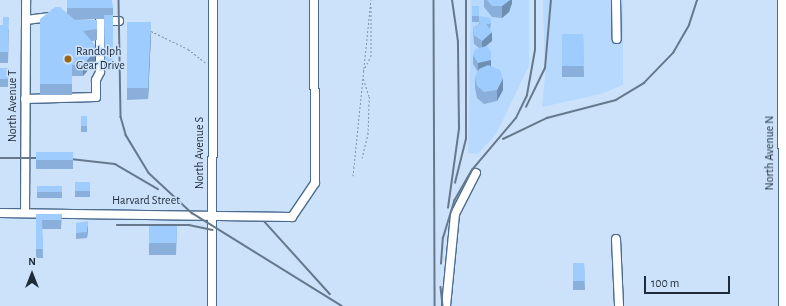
<!DOCTYPE html>
<style>
body{margin:0}
#map{position:relative;width:786px;height:306px;overflow:hidden;background:#cce2fb;font-family:"Alegreya Sans",sans-serif}
div>[style]{position:absolute}
.built>*{inset:0;background:#b7d9fe}
.path>*{height:1px;margin-top:-0.5px;transform-origin:0;background:repeating-linear-gradient(90deg,#8193a8 0 2px,transparent 0 4px)}
.roads{filter:drop-shadow(1px 0 #4b6c90) drop-shadow(-1px 0 #4b6c90) drop-shadow(0 1px #4b6c90) drop-shadow(0 -1px #4b6c90)}
.minor>*{height:8px;margin:-4px;padding:0 4px;transform-origin:4px;border-radius:4px;background:#fff}
.rail>*{height:1.5px;margin:-0.75px;padding:0 0.75px;transform-origin:0.75px;border-radius:0.75px;background:#66788b}
.wall>*{inset:0;background:#89afda}
.shaded-wall>*{inset:0;background:#6f8fb2}
.building>*{inset:0;background:#9fccfe}
.dots>*{width:11px;height:11px;translate:-50% -50%;box-sizing:border-box;border:2px solid #cce2fb;border-radius:50%}
span{translate:-50% -50%;white-space:nowrap;text-align:center;line-height:1.15;-webkit-text-stroke:3px #cce2fb;paint-order:stroke}
.poi-label{font-size:12px;color:#1d2b3a}
.left{translate:0 -50%;text-align:left}
.street-label{font-size:12px;color:#1d2b3a}
.north{position:absolute;left:12px;top:254px;width:40px;height:40px;-webkit-text-stroke:3px #cce2fb;paint-order:stroke;rotate:0deg;font-size:11px;font-weight:700;line-height:16px;text-align:center;color:#1d2b3a}
.north::after{content:'';display:block;margin:auto;width:14px;height:18px;background:#1d2b3a;clip-path:polygon(50% 0,100% 100%,50% 72%,0 100%)}
.scale{position:absolute;left:644px;top:276px;width:86px;height:18px;box-sizing:border-box;border:2px solid #1d2b3a;border-top:0;padding-left:5px;font-size:12px;line-height:14px;white-space:nowrap;color:#1d2b3a;-webkit-text-stroke:3px #cce2fb;paint-order:stroke}
</style>
<div id="map">
<div class="built">
<div style="clip-path:polygon(471px 0,529px 0,529px 66px,496px 134px,478px 154px,468px 153px)"></div>
<div style="clip-path:polygon(543px 0,623px 0,623px 85px,601px 94px,542px 107px,545px 77px)"></div>
</div>
<div class="path">
<div style="left:151px;top:31px;width:41px;rotate:25.9deg"></div>
<div style="left:188px;top:49px;width:23px;rotate:38deg"></div>
<div style="left:363px;top:71px;width:17px;rotate:-62deg"></div>
<div style="left:371px;top:56px;width:51px;rotate:-90deg"></div>
<div style="left:362px;top:158px;width:25px;rotate:-76deg"></div>
<div style="left:368px;top:134px;width:38px;rotate:-88deg"></div>
<div style="left:369px;top:96px;width:19px;rotate:-108deg"></div>
<div style="left:353px;top:176px;width:177px;rotate:-84.2deg"></div>
</div>
<div class="roads">
<div class="minor">
<div style="left:616px;top:0;width:39px;rotate:89deg"></div>
<div style="left:782px;top:0;width:306px;rotate:89.8deg"></div>
<div style="left:26px;top:20px;width:24px;rotate:-7deg"></div>
<div style="left:102px;top:21px;width:17px"></div>
<div style="left:25px;top:99px;width:71px;rotate:-1.6deg"></div>
<div style="left:96px;top:97px;width:17px;rotate:-90deg"></div>
<div style="left:96px;top:80px;width:9px;rotate:-63deg"></div>
<div style="left:100px;top:72px;width:51px;rotate:-90deg"></div>
<div style="left:0;top:213px;width:292px;rotate:0.8deg"></div>
<div style="left:292px;top:217px;width:41px;rotate:-55.9deg"></div>
<div style="left:315px;top:183px;width:183px;rotate:-90.3deg"></div>
<div style="left:25px;top:213px;width:213px;rotate:-89.7deg"></div>
<div style="left:616px;top:239px;width:67px;rotate:87.4deg"></div>
<div style="left:212px;top:306px;width:306px;rotate:-89.8deg"></div>
<div style="left:446px;top:306px;width:92px;rotate:-84.4deg"></div>
<div style="left:455px;top:214px;width:46px;rotate:-62.9deg"></div>
</div>
</div>
<div class="rail">
<div style="left:119px;top:0;width:117px;rotate:89deg"></div>
<div style="left:121px;top:117px;width:19px;rotate:74deg"></div>
<div style="left:126px;top:135px;width:44px;rotate:58.8deg"></div>
<div style="left:149px;top:173px;width:59px;rotate:42.9deg"></div>
<div style="left:192px;top:213px;width:176px;rotate:31.8deg"></div>
<div style="left:434px;top:0;width:306px;rotate:89.8deg"></div>
<div style="left:526px;top:107px;width:43px;rotate:-64deg"></div>
<div style="left:545px;top:68px;width:68px;rotate:-85deg"></div>
<div style="left:503px;top:139px;width:49px;rotate:-25.5deg"></div>
<div style="left:547px;top:118px;width:71px;rotate:-14.6deg"></div>
<div style="left:616px;top:100px;width:33px;rotate:-31deg"></div>
<div style="left:644px;top:83px;width:42px;rotate:-46deg"></div>
<div style="left:673px;top:53px;width:32px;rotate:-60deg"></div>
<div style="left:689px;top:25px;width:26px;rotate:-72deg"></div>
<div style="left:0;top:158px;width:46px"></div>
<div style="left:62px;top:158px;width:53px;rotate:6.5deg"></div>
<div style="left:115px;top:164px;width:50px;rotate:30.2deg"></div>
<div style="left:455px;top:183px;width:45px;rotate:-76deg"></div>
<div style="left:466px;top:139px;width:139px;rotate:-90deg"></div>
<div style="left:448px;top:208px;width:80px;rotate:-82.1deg"></div>
<div style="left:459px;top:129px;width:87px;rotate:-90.7deg"></div>
<div style="left:458px;top:42px;width:42px;rotate:-98.1deg"></div>
<div style="left:265px;top:222px;width:97px;rotate:47.9deg"></div>
<div style="left:117px;top:225px;width:72px"></div>
<div style="left:189px;top:225px;width:24px;rotate:12deg"></div>
<div style="left:441px;top:264px;width:26px;rotate:-86deg"></div>
<div style="left:443px;top:238px;width:39px;rotate:-73deg"></div>
<div style="left:454px;top:201px;width:36px;rotate:-60deg"></div>
<div style="left:472px;top:170px;width:68px;rotate:-49.8deg"></div>
<div style="left:516px;top:118px;width:25px;rotate:-64deg"></div>
<div style="left:527px;top:95px;width:46px;rotate:-79.9deg"></div>
<div style="left:535px;top:50px;width:50px;rotate:-90deg"></div>
<div style="left:441px;top:287px;width:19px;rotate:84deg"></div>
</div>
<div class="wall">
<div style="clip-path:polygon(67px 0,113px 8px,113px 70px,105px 70px,104px 19px,75px 19px,97px 20px,97px 40px,92px 41px,95px 62px,83px 76px,72px 76px,72px 95px,40px 95px,40px 19px,67px 13px)"></div>
<div style="clip-path:polygon(484px 0,512px 0,512px 3px,509px 12px,502px 18px,492px 17px,484px 7px)"></div>
<div style="clip-path:polygon(472px 6px,479px 6px,479px 22px,472px 22px)"></div>
<div style="clip-path:polygon(480px 16px,491px 23px,490px 29px,492px 41px,485px 47px,491px 66px,503px 90px,497px 101px,484px 104px,477px 98px,475px 88px,475px 77px,478px 72px,473px 64px,473px 55px,479px 48px,474px 44px,473px 28px,479px 24px)"></div>
<div style="clip-path:polygon(127px 22px,151px 34px,148px 99px,127px 100px)"></div>
<div style="clip-path:polygon(0 25px,9px 29px,8px 63px,0 63px)"></div>
<div style="clip-path:polygon(562px 34px,583px 34px,584px 77px,562px 77px)"></div>
<div style="clip-path:polygon(0 68px,8px 68px,8px 87px,0 87px)"></div>
<div style="clip-path:polygon(81px 116px,87px 116px,87px 132px,81px 132px)"></div>
<div style="clip-path:polygon(36px 152px,73px 152px,73px 169px,36px 169px)"></div>
<div style="clip-path:polygon(75px 182px,90px 182px,90px 197px,75px 197px)"></div>
<div style="clip-path:polygon(37px 186px,62px 186px,62px 198px,37px 198px)"></div>
<div style="clip-path:polygon(36px 214px,62px 214px,61px 229px,42px 229px,43px 258px,36px 258px)"></div>
<div style="clip-path:polygon(76px 223px,88px 227px,87px 238px,76px 239px)"></div>
<div style="clip-path:polygon(149px 226px,177px 226px,176px 255px,149px 255px)"></div>
<div style="clip-path:polygon(573px 263px,584px 263px,585px 290px,573px 290px)"></div>
</div>
<div class="shaded-wall">
<div style="clip-path:polygon(510px 0,512px 0,512px 3px,509px 12px,502px 18px,502px 6px)"></div>
<div style="clip-path:polygon(151px 22px,151px 34px,148px 99px,148px 88px)"></div>
<div style="clip-path:polygon(492px 32px,492px 41px,482px 49px,482px 41px)"></div>
<div style="clip-path:polygon(95px 51px,95px 62px,83px 76px,83px 65px)"></div>
<div style="clip-path:polygon(491px 51px,491px 68px,478px 72px,478px 63px)"></div>
<div style="clip-path:polygon(503px 78px,503px 90px,497px 101px,497px 90px)"></div>
<div style="clip-path:polygon(88px 221px,88px 227px,87px 238px,87px 232px)"></div>
</div>
<div class="building">
<div style="clip-path:polygon(67px 0,112px 0,113px 8px,67px 8px)"></div>
<div style="clip-path:polygon(487px 0,510px 0,502px 6px,492px 6px)"></div>
<div style="clip-path:polygon(472px 6px,479px 6px,479px 16px,472px 16px)"></div>
<div style="clip-path:polygon(55px 7px,60px 7px,75px 20px,97px 20px,97px 29px,83px 31px,95px 45px,95px 51px,83px 65px,72px 65px,72px 84px,40px 84px,40px 19px)"></div>
<div style="clip-path:polygon(104px 15px,113px 15px,113px 62px,105px 62px)"></div>
<div style="clip-path:polygon(480px 16px,491px 18px,490px 24px,485px 24px,484px 21px,481px 23px,479px 23px)"></div>
<div style="clip-path:polygon(3px 17px,9px 17px,8px 52px,0 52px,0 25px,3px 25px)"></div>
<div style="clip-path:polygon(484px 21px,492px 32px,482px 41px,474px 35px,473px 28px)"></div>
<div style="clip-path:polygon(127px 22px,151px 22px,148px 88px,127px 88px)"></div>
<div style="clip-path:polygon(562px 34px,583px 34px,584px 66px,562px 66px)"></div>
<div style="clip-path:polygon(487px 46px,491px 51px,491px 60px,478px 63px,473px 55px,475px 49px)"></div>
<div style="clip-path:polygon(488px 65px,500px 70px,503px 78px,497px 90px,484px 92px,477px 86px,475px 77px,479px 69px)"></div>
<div style="clip-path:polygon(0 68px,8px 68px,8px 79px,0 79px)"></div>
<div style="clip-path:polygon(81px 116px,87px 116px,87px 126px,81px 126px)"></div>
<div style="clip-path:polygon(36px 152px,73px 152px,73px 160px,36px 160px)"></div>
<div style="clip-path:polygon(75px 182px,90px 182px,90px 191px,75px 191px)"></div>
<div style="clip-path:polygon(37px 186px,62px 186px,62px 192px,37px 192px)"></div>
<div style="clip-path:polygon(36px 214px,62px 214px,61px 220px,42px 220px,43px 249px,36px 249px)"></div>
<div style="clip-path:polygon(88px 221px,87px 232px,76px 233px,76px 223px)"></div>
<div style="clip-path:polygon(149px 226px,177px 226px,176px 243px,149px 243px)"></div>
<div style="clip-path:polygon(573px 263px,584px 263px,585px 281px,573px 281px)"></div>
</div>
<div class="dots">
<div style="left:68px;top:59px;background:#986519"></div>
</div>
<div class="poi-label">
<span class="left" style="left:76px;top:59px">Randolph<br>Gear Drive</span>
</div>
<div class="street-label">
<span style="left:13px;top:106px;rotate:-90deg">North Avenue T</span>
<span style="left:200px;top:153px;rotate:-90deg">North Avenue S</span>
<span style="left:770px;top:153px;rotate:-90deg">North Avenue N</span>
<span style="left:146px;top:201px">Harvard Street</span>
</div>
<div class="north">N</div>
<div class="scale">100 m</div>
</div>
